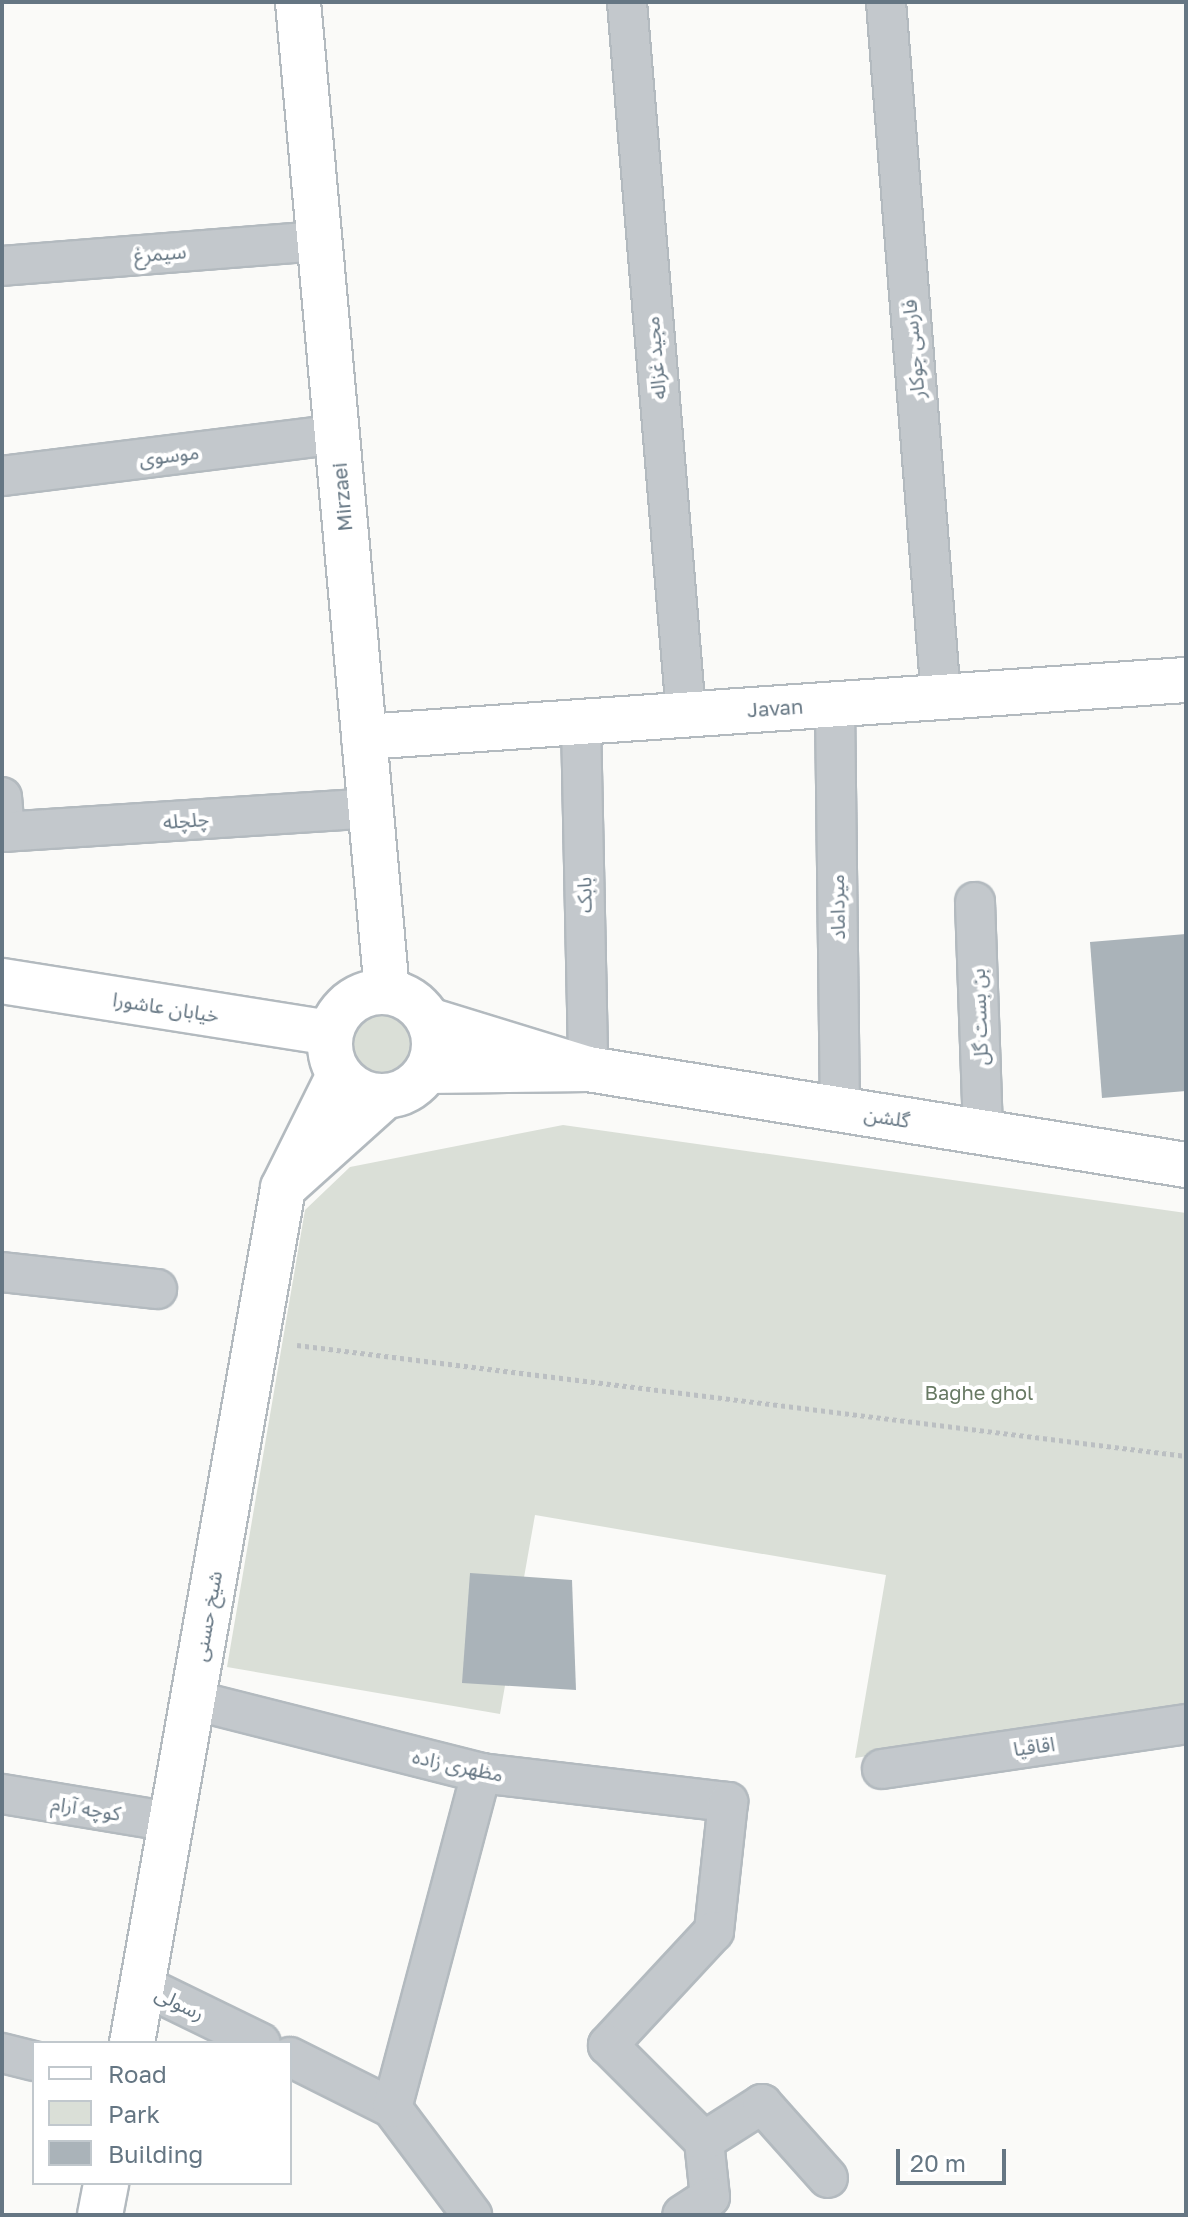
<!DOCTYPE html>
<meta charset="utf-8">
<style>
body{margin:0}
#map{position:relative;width:1188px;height:2217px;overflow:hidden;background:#fafaf8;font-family:"Golos Text","Noto Sans Arabic",sans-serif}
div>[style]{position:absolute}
.green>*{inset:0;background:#dadfd7}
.round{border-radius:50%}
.building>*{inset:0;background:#aab3b9}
.path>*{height:5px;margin-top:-2.5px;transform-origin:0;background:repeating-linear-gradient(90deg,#bbbfc2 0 4px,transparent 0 8px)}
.roads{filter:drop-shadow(2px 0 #b3babf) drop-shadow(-2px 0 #b3babf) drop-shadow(0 2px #b3babf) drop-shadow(0 -2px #b3babf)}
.street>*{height:38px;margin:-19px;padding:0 19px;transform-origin:19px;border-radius:19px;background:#c3c8cc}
.secondary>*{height:44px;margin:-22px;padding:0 22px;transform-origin:22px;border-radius:22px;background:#fff}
.secondary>.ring{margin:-22px;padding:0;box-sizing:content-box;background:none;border:44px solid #fff;border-radius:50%}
span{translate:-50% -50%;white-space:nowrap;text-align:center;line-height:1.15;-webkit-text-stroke:8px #fff;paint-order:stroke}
.street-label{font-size:20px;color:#657683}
.park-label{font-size:20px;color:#687a64}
.frame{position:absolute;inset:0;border:4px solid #657683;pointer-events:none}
.legend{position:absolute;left:32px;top:2041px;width:260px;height:144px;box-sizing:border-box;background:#fff;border:2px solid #c1c8cd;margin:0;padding:10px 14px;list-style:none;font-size:24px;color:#657683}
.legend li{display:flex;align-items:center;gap:16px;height:40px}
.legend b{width:40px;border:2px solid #c1c8cd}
.scale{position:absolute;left:896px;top:2149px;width:110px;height:36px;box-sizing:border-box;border:4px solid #657683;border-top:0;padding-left:10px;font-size:24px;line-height:28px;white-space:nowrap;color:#657683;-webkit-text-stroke:6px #fff;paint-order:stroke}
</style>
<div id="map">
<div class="green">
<div class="round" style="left:347px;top:1011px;width:68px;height:68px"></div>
<div style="clip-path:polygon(563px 1125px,1186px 1213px,1186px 1706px,855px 1758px,886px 1575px,535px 1515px,500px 1714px,227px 1667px,305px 1210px,350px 1167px)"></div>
</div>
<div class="building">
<div style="clip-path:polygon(1186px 934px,1186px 1091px,1102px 1098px,1090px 942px)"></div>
<div style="clip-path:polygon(470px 1573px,572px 1580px,576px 1690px,462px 1683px)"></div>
</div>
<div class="path">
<div style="left:297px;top:1345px;width:896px;rotate:7.12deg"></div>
</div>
<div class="roads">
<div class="street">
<div style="left:627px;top:2px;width:714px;rotate:85.26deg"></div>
<div style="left:886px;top:2px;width:697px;rotate:85.48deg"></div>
<div style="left:2px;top:266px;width:318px;rotate:-4.5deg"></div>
<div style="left:2px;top:476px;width:338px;rotate:-7.1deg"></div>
<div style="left:835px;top:704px;width:405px;rotate:89.3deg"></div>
<div style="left:581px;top:722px;width:347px;rotate:88.8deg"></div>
<div style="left:2px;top:797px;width:35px;rotate:85deg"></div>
<div style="left:2px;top:832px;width:369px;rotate:-3.7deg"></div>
<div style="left:975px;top:902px;width:231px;rotate:88deg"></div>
<div style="left:2px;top:1272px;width:156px;rotate:6.3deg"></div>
<div style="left:193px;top:1700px;width:297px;rotate:14.2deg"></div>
<div style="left:481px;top:1773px;width:249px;rotate:6.7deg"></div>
<div style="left:728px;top:1802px;width:130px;rotate:96.2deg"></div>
<div style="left:714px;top:1931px;width:156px;rotate:132.9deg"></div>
<div style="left:608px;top:2045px;width:136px;rotate:45deg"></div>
<div style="left:704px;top:2141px;width:56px;rotate:83.9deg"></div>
<div style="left:710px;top:2197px;width:33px;rotate:147deg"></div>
<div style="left:882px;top:1769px;width:307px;rotate:-8.4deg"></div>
<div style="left:2px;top:1794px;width:171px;rotate:9.4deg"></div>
<div style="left:142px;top:1985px;width:132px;rotate:26deg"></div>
<div style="left:2px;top:2053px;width:33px;rotate:14deg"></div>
<div style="left:290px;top:2057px;width:114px;rotate:26.6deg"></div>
<div style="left:392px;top:2108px;width:134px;rotate:53.2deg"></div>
<div style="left:392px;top:2108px;width:347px;rotate:-75.1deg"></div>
<div style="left:704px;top:2141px;width:69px;rotate:-32.5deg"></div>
<div style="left:762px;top:2104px;width:99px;rotate:48.3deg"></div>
</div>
<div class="secondary">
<div style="left:298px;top:2px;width:994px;rotate:84.86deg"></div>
<div style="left:364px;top:737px;width:824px;rotate:-3.97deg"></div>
<div style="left:2px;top:981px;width:332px;rotate:9deg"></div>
<div class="ring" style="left:330px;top:992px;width:60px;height:60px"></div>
<div style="left:588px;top:1069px;width:606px;rotate:9.12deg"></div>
<div style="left:427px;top:1071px;width:161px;rotate:-0.7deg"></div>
<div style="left:588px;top:1069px;width:166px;rotate:-162.9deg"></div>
<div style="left:339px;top:1075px;width:126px;rotate:116.4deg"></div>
<div style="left:283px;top:1188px;width:136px;rotate:-42deg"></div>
<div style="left:132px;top:2043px;width:868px;rotate:-79.98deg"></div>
<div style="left:100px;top:2215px;width:33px;rotate:-79deg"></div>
</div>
</div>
<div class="street-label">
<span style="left:160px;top:253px;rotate:-5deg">سیمرغ</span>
<span style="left:913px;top:349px;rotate:-95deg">فارسی جوکار</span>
<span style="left:655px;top:358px;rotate:-95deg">مجید غزاله</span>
<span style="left:169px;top:455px;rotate:-7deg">موسوی</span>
<span style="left:342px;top:497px;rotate:-95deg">Mirzaei</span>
<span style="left:775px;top:708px;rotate:-4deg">Javan</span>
<span style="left:186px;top:820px;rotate:-4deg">چلچله</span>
<span style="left:584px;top:895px;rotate:-91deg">بابک</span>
<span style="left:837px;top:907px;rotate:-91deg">میرداماد</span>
<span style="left:166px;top:1007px;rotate:9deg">خیابان عاشورا</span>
<span style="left:979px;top:1017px;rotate:-92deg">بن بست گل</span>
<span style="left:887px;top:1117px;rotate:9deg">گلشن</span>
<span style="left:207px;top:1616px;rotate:-80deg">شیخ حسنی</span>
<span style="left:1034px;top:1746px;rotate:-8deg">اقاقیا</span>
<span style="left:458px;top:1765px;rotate:12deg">مظهری زاده</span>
<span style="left:86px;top:1808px;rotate:9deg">کوچه آرام</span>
<span style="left:180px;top:2003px;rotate:26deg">رسولی</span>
</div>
<div class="park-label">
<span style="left:979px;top:1392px">Baghe ghol</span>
</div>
<div class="frame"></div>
<ul class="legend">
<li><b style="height:10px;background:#fff"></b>Road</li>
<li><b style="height:22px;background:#dadfd7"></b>Park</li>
<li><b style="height:22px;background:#aab3b9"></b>Building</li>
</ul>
<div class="scale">20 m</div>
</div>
